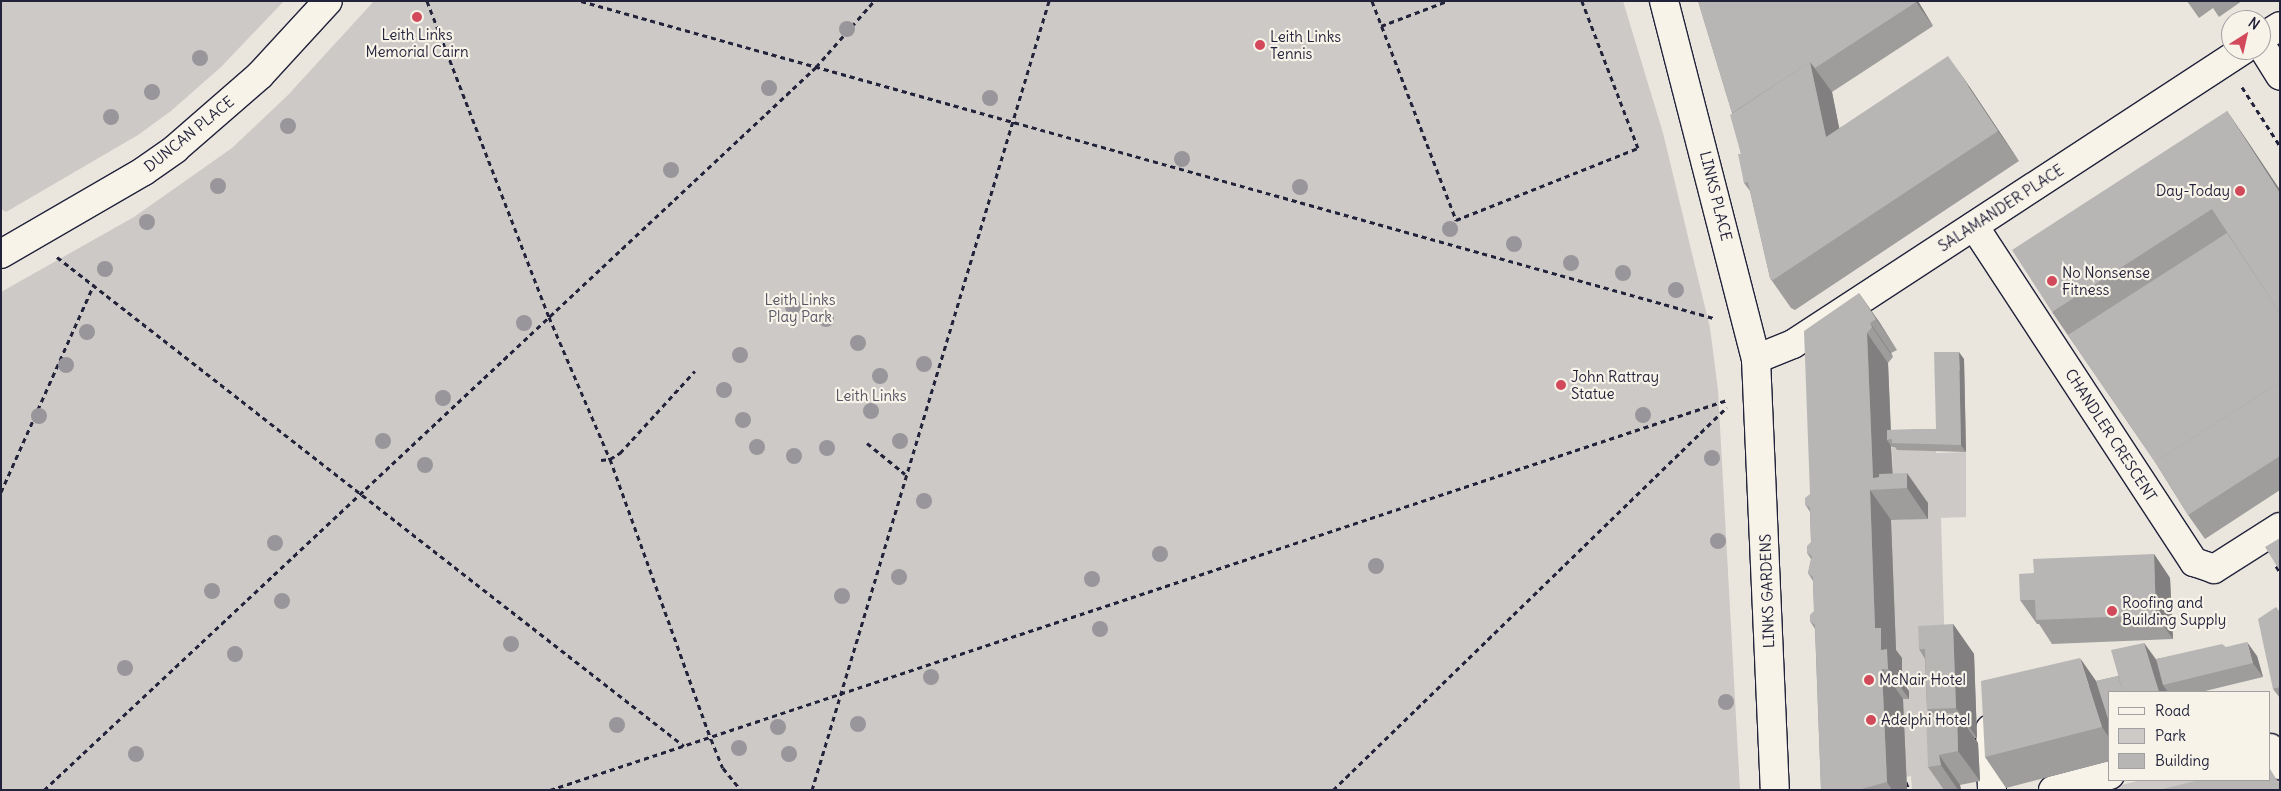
<!DOCTYPE html>
<style>
body{margin:0}
#map{position:relative;width:2281px;height:791px;overflow:hidden;background:#eae6de;font-family:Delius,sans-serif}
div>[style]{position:absolute}
.green>*{inset:0;background:#cdc9c6}
.path>*{height:3px;margin-top:-1.5px;transform-origin:0;background:repeating-linear-gradient(90deg,#22223b 0 5px,transparent 0 9px)}
.roads{filter:drop-shadow(1px 0 #22223b) drop-shadow(-1px 0 #22223b) drop-shadow(0 1px #22223b) drop-shadow(0 -1px #22223b)}
.minor>*{height:28px;margin:-14px;padding:0 14px;transform-origin:14px;border-radius:14px;background:#f7f3e8}
.trees>*{width:16px;height:16px;margin:-8px;border-radius:50%;background:#98969b}
.wall>*{inset:0;background:#9e9d9c}
.shaded-wall>*{inset:0;background:#817f7f}
.building>*{inset:0;background:#b8b6b5}
.dots>*{width:14px;height:14px;translate:-50% -50%;box-sizing:border-box;border:2px solid #f7f3e8;border-radius:50%}
span{translate:-50% -50%;white-space:nowrap;text-align:center;line-height:1.15;-webkit-text-stroke:4.5px #f7f3e8;paint-order:stroke}
.poi-label{font-size:15px;color:#22223b}
.left{translate:0 -50%;text-align:left}
.right{translate:-100% -50%;text-align:right}
.street-label{font-size:15px;color:#22223b}
.park-label{font-size:15px;color:#555465}
.frame{position:absolute;inset:0;border:2px solid #22223b;pointer-events:none}
.legend{position:absolute;left:2108px;top:691px;width:162px;height:90px;box-sizing:border-box;background:#f7f3e8;border:1px solid #a29fa3;margin:0;padding:6px 9px;list-style:none;font-size:15px;color:#22223b}
.legend li{display:flex;align-items:center;gap:10px;height:25px}
.legend b{width:25px;border:1px solid #a29fa3}
.north{position:absolute;left:2221px;top:10px;width:50px;height:50px;box-sizing:border-box;background:#f7f3e8;border:1px solid #a29fa3;border-radius:50%;rotate:35deg;font-size:14px;font-weight:700;line-height:20px;text-align:center;color:#22223b}
.north::after{content:'';display:block;margin:auto;width:18px;height:22px;background:#d1495b;clip-path:polygon(50% 0,100% 100%,50% 72%,0 100%)}
</style>
<div id="map">
<div class="green">
<div style="clip-path:polygon(1px 1px,284px 1px,221px 67px,171px 111px,138px 135px,6px 212px,1px 209px)"></div>
<div style="clip-path:polygon(374px 1px,1623px 1px,1663px 133px,1710px 328px,1718px 390px,1740px 790px,1px 790px,1px 292px,134px 217px,232px 148px,288px 95px)"></div>
<div style="clip-path:polygon(1892px 447px,1936px 449px,1936px 453px,1966px 452px,1966px 517px,1941px 518px,1949px 790px,1912px 790px,1911px 776px,1906px 777px,1903px 699px,1909px 699px,1896px 658px,1891px 520px,1928px 518px,1894px 508px)"></div>
<div style="clip-path:polygon(2270px 767px,2280px 783px,2280px 790px,2102px 790px,2141px 780px,2270px 780px)"></div>
</div>
<div class="path">
<div style="left:427px;top:1px;width:339px;rotate:68.9deg"></div>
<div style="left:549px;top:317px;width:155px;rotate:66.8deg"></div>
<div style="left:610px;top:459px;width:298px;rotate:70.2deg"></div>
<div style="left:711px;top:739px;width:31px;rotate:68deg"></div>
<div style="left:723px;top:768px;width:28px;rotate:51deg"></div>
<div style="left:581px;top:1px;width:1176px;rotate:15.64deg"></div>
<div style="left:1372px;top:1px;width:235px;rotate:69deg"></div>
<div style="left:1456px;top:220px;width:196px;rotate:-21.6deg"></div>
<div style="left:1638px;top:148px;width:157px;rotate:-110.9deg"></div>
<div style="left:1381px;top:26px;width:71px;rotate:-20.7deg"></div>
<div style="left:2242px;top:87px;width:70px;rotate:57.2deg"></div>
<div style="left:57px;top:257px;width:795px;rotate:37.95deg"></div>
<div style="left:867px;top:443px;width:49px;rotate:39.2deg"></div>
<div style="left:601px;top:460px;width:9px;rotate:-6deg"></div>
<div style="left:610px;top:459px;width:12px;rotate:-31deg"></div>
<div style="left:620px;top:453px;width:111px;rotate:-47.6deg"></div>
<div style="left:1px;top:492px;width:228px;rotate:-65.9deg"></div>
<div style="left:2276px;top:566px;width:7px;rotate:56deg"></div>
<div style="left:1906px;top:782px;width:9px;rotate:69deg"></div>
<div style="left:44px;top:790px;width:1058px;rotate:-43.12deg"></div>
<div style="left:816px;top:67px;width:88px;rotate:-48.7deg"></div>
<div style="left:550px;top:790px;width:1240px;rotate:-18.33deg"></div>
<div style="left:812px;top:790px;width:824px;rotate:-73.28deg"></div>
<div style="left:1333px;top:790px;width:549px;rotate:-44.19deg"></div>
</div>
<div class="roads">
<div class="minor">
<div style="left:1664px;top:1px;width:370px;rotate:75.6deg"></div>
<div style="left:1756px;top:359px;width:431px;rotate:87.5deg"></div>
<div style="left:2261px;top:38px;width:22px;rotate:-32deg"></div>
<div style="left:2261px;top:45px;width:36px;rotate:58deg"></div>
<div style="left:1974px;top:226px;width:402px;rotate:56.8deg"></div>
<div style="left:2194px;top:562px;width:21px;rotate:19deg"></div>
<div style="left:2214px;top:569px;width:78px;rotate:-32.5deg"></div>
<div style="left:1px;top:254px;width:165px;rotate:-30.1deg"></div>
<div style="left:144px;top:171px;width:38px;rotate:-35deg"></div>
<div style="left:175px;top:149px;width:113px;rotate:-41deg"></div>
<div style="left:260px;top:75px;width:100px;rotate:-47.4deg"></div>
<div style="left:1756px;top:359px;width:40px;rotate:-22deg"></div>
<div style="left:1793px;top:344px;width:538px;rotate:-33.16deg"></div>
<div style="left:1990px;top:729px;width:61px;rotate:88.1deg"></div>
<div style="left:2270px;top:748px;width:20px;rotate:60deg"></div>
<div style="left:2053px;top:790px;width:59px;rotate:-14.7deg"></div>
</div>
</div>
<div class="trees">
<div style="left:847px;top:29px"></div>
<div style="left:200px;top:58px"></div>
<div style="left:769px;top:88px"></div>
<div style="left:152px;top:92px"></div>
<div style="left:990px;top:98px"></div>
<div style="left:111px;top:117px"></div>
<div style="left:288px;top:126px"></div>
<div style="left:1182px;top:159px"></div>
<div style="left:671px;top:170px"></div>
<div style="left:218px;top:186px"></div>
<div style="left:1300px;top:187px"></div>
<div style="left:147px;top:222px"></div>
<div style="left:1450px;top:229px"></div>
<div style="left:1514px;top:244px"></div>
<div style="left:1571px;top:263px"></div>
<div style="left:105px;top:269px"></div>
<div style="left:1623px;top:273px"></div>
<div style="left:1676px;top:290px"></div>
<div style="left:793px;top:307px"></div>
<div style="left:826px;top:319px"></div>
<div style="left:524px;top:323px"></div>
<div style="left:87px;top:332px"></div>
<div style="left:858px;top:343px"></div>
<div style="left:740px;top:355px"></div>
<div style="left:924px;top:364px"></div>
<div style="left:66px;top:365px"></div>
<div style="left:880px;top:376px"></div>
<div style="left:724px;top:390px"></div>
<div style="left:443px;top:398px"></div>
<div style="left:871px;top:411px"></div>
<div style="left:1643px;top:415px"></div>
<div style="left:39px;top:416px"></div>
<div style="left:743px;top:420px"></div>
<div style="left:383px;top:441px"></div>
<div style="left:900px;top:441px"></div>
<div style="left:757px;top:447px"></div>
<div style="left:827px;top:448px"></div>
<div style="left:794px;top:456px"></div>
<div style="left:1712px;top:458px"></div>
<div style="left:425px;top:465px"></div>
<div style="left:924px;top:501px"></div>
<div style="left:1718px;top:541px"></div>
<div style="left:275px;top:543px"></div>
<div style="left:1160px;top:554px"></div>
<div style="left:1376px;top:566px"></div>
<div style="left:899px;top:577px"></div>
<div style="left:1092px;top:579px"></div>
<div style="left:212px;top:591px"></div>
<div style="left:842px;top:596px"></div>
<div style="left:282px;top:601px"></div>
<div style="left:1100px;top:629px"></div>
<div style="left:511px;top:644px"></div>
<div style="left:235px;top:654px"></div>
<div style="left:125px;top:668px"></div>
<div style="left:931px;top:677px"></div>
<div style="left:1726px;top:702px"></div>
<div style="left:858px;top:724px"></div>
<div style="left:617px;top:725px"></div>
<div style="left:778px;top:727px"></div>
<div style="left:739px;top:748px"></div>
<div style="left:136px;top:754px"></div>
<div style="left:789px;top:754px"></div>
</div>
<div class="wall">
<div style="clip-path:polygon(1698px 1px,1918px 1px,1933px 26px,1832px 92px,1839px 128px,1969px 86px,2019px 161px,1795px 310px,1791px 308px,1770px 278px,1750px 191px,1744px 183px,1741px 154px,1732px 113px)"></div>
<div style="clip-path:polygon(2187px 1px,2242px 1px,2219px 17px,2213px 8px,2199px 18px)"></div>
<div style="clip-path:polygon(2227px 111px,2248px 142px,2280px 190px,2280px 490px,2205px 539px,2188px 515px,2155px 462px,2052px 312px)"></div>
<div style="clip-path:polygon(1859px 293px,1897px 350px,1891px 353px,1893px 357px,1888px 363px,1891px 430px,1936px 429px,1964px 359px,1966px 452px,1897px 450px,1895px 447px,1892px 447px,1891px 446px,1893px 474px,1928px 503px,1928px 519px,1891px 520px,1896px 650px,1902px 658px,1902px 671px,1909px 680px,1909px 699px,1903px 699px,1907px 790px,1821px 790px,1815px 629px,1810px 621px,1814px 611px,1813px 581px,1808px 573px,1811px 559px,1807px 553px,1811px 542px,1810px 512px,1805px 504px,1810px 494px)"></div>
<div style="clip-path:polygon(2154px 554px,2170px 578px,2173px 639px,2052px 644px,2039px 624px,2037px 624px,2020px 600px)"></div>
<div style="clip-path:polygon(2280px 612px,2280px 698px,2273px 689px)"></div>
<div style="clip-path:polygon(1953px 624px,1974px 654px,1977px 738px,1974px 738px,1978px 743px,1980px 781px,1960px 785px,1961px 790px,1944px 790px,1928px 767px,1930px 714px,1927px 709px,1925px 659px,1919px 649px)"></div>
<div style="clip-path:polygon(2144px 643px,2156px 659px,2226px 647px,2257px 656px,2263px 677px,2201px 692px,2110px 692px,2110px 761px,2006px 788px,1985px 757px,2096px 681px,2118px 676px)"></div>
</div>
<div class="shaded-wall">
<div style="clip-path:polygon(1916px 1px,1918px 1px,1933px 26px,1916px 2px)"></div>
<div style="clip-path:polygon(1948px 56px,1969px 86px,2019px 161px,1998px 131px)"></div>
<div style="clip-path:polygon(1810px 62px,1832px 92px,1847px 167px,1826px 137px)"></div>
<div style="clip-path:polygon(2227px 111px,2248px 142px,2280px 190px,2280px 193px)"></div>
<div style="clip-path:polygon(1859px 293px,1880px 323px,1897px 350px,1876px 319px)"></div>
<div style="clip-path:polygon(1870px 323px,1891px 353px,1893px 357px,1872px 327px)"></div>
<div style="clip-path:polygon(1867px 333px,1888px 363px,1891px 439px,1887px 440px,1891px 446px,1893px 489px,1873px 478px)"></div>
<div style="clip-path:polygon(1959px 352px,1964px 359px,1966px 452px,1961px 445px)"></div>
<div style="clip-path:polygon(1907px 473px,1928px 503px,1928px 519px,1907px 488px)"></div>
<div style="clip-path:polygon(1870px 490px,1891px 520px,1896px 650px,1902px 658px,1902px 671px,1909px 680px,1909px 699px,1888px 669px,1881px 650px,1875px 628px)"></div>
<div style="clip-path:polygon(2154px 554px,2170px 578px,2173px 639px,2156px 615px)"></div>
<div style="clip-path:polygon(1953px 624px,1974px 654px,1977px 738px,1956px 708px)"></div>
<div style="clip-path:polygon(2247px 642px,2257px 656px,2263px 677px,2253px 663px)"></div>
<div style="clip-path:polygon(2144px 643px,2165px 673px,2163px 685px,2168px 692px,2159px 692px)"></div>
<div style="clip-path:polygon(2080px 658px,2101px 688px,2110px 716px,2110px 739px,2102px 727px)"></div>
<div style="clip-path:polygon(1882px 669px,1903px 699px,1907px 790px,1892px 790px,1887px 782px)"></div>
<div style="clip-path:polygon(1957px 713px,1978px 743px,1980px 781px,1958px 751px)"></div>
<div style="clip-path:polygon(1939px 755px,1960px 785px,1961px 790px,1958px 790px,1941px 765px)"></div>
</div>
<div class="building">
<div style="clip-path:polygon(1698px 1px,1916px 1px,1916px 2px,1815px 68px,1810px 62px,1732px 113px)"></div>
<div style="clip-path:polygon(1948px 56px,1998px 131px,1773px 280px,1770px 278px,1748px 182px,1744px 183px,1738px 154px,1741px 154px,1730px 115px,1810px 62px,1826px 137px)"></div>
<div style="clip-path:polygon(2227px 111px,2280px 193px,2280px 313px,2212px 209px,2052px 312px,2012px 250px)"></div>
<div style="clip-path:polygon(2227px 233px,2280px 313px,2280px 382px,2155px 462px,2068px 335px)"></div>
<div style="clip-path:polygon(1859px 293px,1876px 319px,1870px 323px,1872px 327px,1867px 333px,1873px 478px,1879px 477px,1879px 474px,1907px 473px,1907px 488px,1870px 490px,1875px 628px,1881px 628px,1881px 650px,1887px 649px,1888px 669px,1882px 669px,1887px 782px,1858px 790px,1821px 790px,1815px 625px,1810px 621px,1810px 615px,1814px 611px,1813px 577px,1808px 573px,1812px 556px,1807px 553px,1807px 546px,1811px 542px,1810px 508px,1805px 504px,1805px 498px,1810px 494px,1804px 331px)"></div>
<div style="clip-path:polygon(1934px 352px,1959px 352px,1961px 445px,1892px 443px,1892px 439px,1887px 440px,1887px 430px,1936px 429px)"></div>
<div style="clip-path:polygon(2280px 382px,2280px 456px,2188px 515px,2155px 462px)"></div>
<div style="clip-path:polygon(2280px 538px,2280px 571px,2265px 547px)"></div>
<div style="clip-path:polygon(2154px 554px,2156px 615px,2036px 620px,2035px 600px,2020px 600px,2019px 574px,2034px 573px,2033px 559px)"></div>
<div style="clip-path:polygon(2276px 607px,2280px 612px,2280px 687px,2273px 689px,2258px 619px)"></div>
<div style="clip-path:polygon(1953px 624px,1956px 708px,1927px 709px,1925px 649px,1919px 649px,1918px 626px)"></div>
<div style="clip-path:polygon(2247px 642px,2253px 663px,2163px 685px,2156px 659px,2222px 644px,2226px 647px)"></div>
<div style="clip-path:polygon(2144px 643px,2159px 692px,2123px 692px,2111px 650px)"></div>
<div style="clip-path:polygon(2080px 658px,2102px 727px,1985px 757px,1981px 681px)"></div>
<div style="clip-path:polygon(2118px 676px,2123px 692px,2110px 692px,2110px 725px,2096px 681px)"></div>
<div style="clip-path:polygon(1957px 713px,1958px 751px,1939px 755px,1941px 765px,1928px 767px,1926px 714px)"></div>
<div style="clip-path:polygon(2270px 769px,2280px 785px,2280px 790px,2159px 790px,2199px 780px,2270px 780px)"></div>
</div>
<div class="dots">
<div style="left:417px;top:17px;background:#d1495b"></div>
<div style="left:1260px;top:45px;background:#d1495b"></div>
<div style="left:2240px;top:191px;background:#d1495b"></div>
<div style="left:2052px;top:281px;background:#d1495b"></div>
<div style="left:1561px;top:385px;background:#d1495b"></div>
<div style="left:2112px;top:611px;background:#d1495b"></div>
<div style="left:1869px;top:680px;background:#d1495b"></div>
<div style="left:1871px;top:720px;background:#d1495b"></div>
</div>
<div class="poi-label">
<span style="left:417px;top:43px">Leith Links<br>Memorial Cairn</span>
<span class="left" style="left:1270px;top:45px">Leith Links<br>Tennis</span>
<span class="right" style="left:2230px;top:191px">Day-Today</span>
<span class="left" style="left:2062px;top:281px">No Nonsense<br>Fitness</span>
<span class="left" style="left:1571px;top:385px">John Rattray<br>Statue</span>
<span class="left" style="left:2122px;top:611px">Roofing and<br>Building Supply</span>
<span class="left" style="left:1879px;top:680px">McNair Hotel</span>
<span class="left" style="left:1881px;top:720px">Adelphi Hotel</span>
</div>
<div class="street-label">
<span style="left:189px;top:134px;rotate:-39deg">DUNCAN PLACE</span>
<span style="left:1716px;top:196px;rotate:76deg">LINKS PLACE</span>
<span style="left:2001px;top:208px;rotate:-33deg">SALAMANDER PLACE</span>
<span style="left:2111px;top:435px;rotate:57deg">CHANDLER CRESCENT</span>
<span style="left:1767px;top:591px;rotate:-92deg">LINKS GARDENS</span>
</div>
<div class="park-label">
<span style="left:800px;top:308px">Leith Links<br>Play Park</span>
<span style="left:871px;top:396px">Leith Links</span>
</div>
<div class="frame"></div>
<ul class="legend">
<li><b style="height:6px;background:#f7f3e8"></b>Road</li>
<li><b style="height:14px;background:#cdc9c6"></b>Park</li>
<li><b style="height:14px;background:#b8b6b5"></b>Building</li>
</ul>
<div class="north">N</div>
</div>
